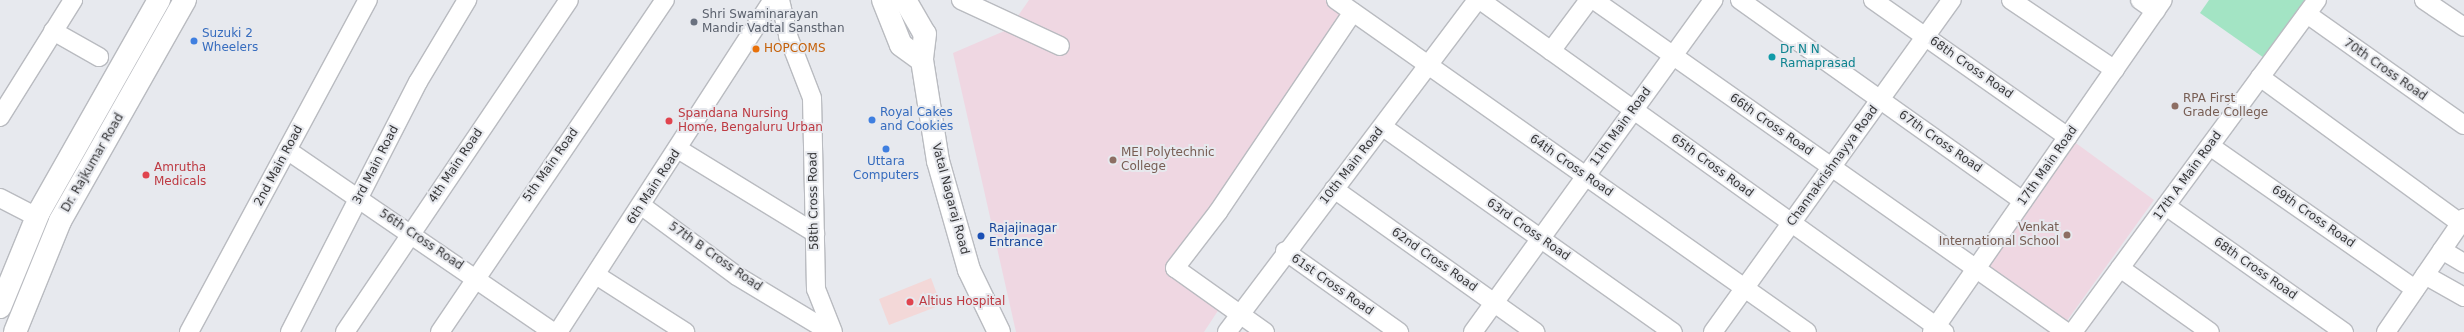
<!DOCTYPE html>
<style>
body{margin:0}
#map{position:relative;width:2464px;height:332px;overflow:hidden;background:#e7e9ee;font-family:"DejaVu Sans",sans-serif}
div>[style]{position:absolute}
.education>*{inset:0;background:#efd7e2}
.medical>*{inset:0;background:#f3d8d8}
.green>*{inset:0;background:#a3e4c4}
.roads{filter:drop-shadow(1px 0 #b9bbc0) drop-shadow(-1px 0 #b9bbc0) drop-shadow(0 1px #b9bbc0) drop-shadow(0 -1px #b9bbc0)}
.minor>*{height:18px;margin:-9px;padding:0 9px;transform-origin:9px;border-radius:9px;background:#fff}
.major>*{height:22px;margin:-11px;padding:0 11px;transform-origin:11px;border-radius:11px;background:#fff}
.dots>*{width:11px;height:11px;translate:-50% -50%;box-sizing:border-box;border:2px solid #e7e9ee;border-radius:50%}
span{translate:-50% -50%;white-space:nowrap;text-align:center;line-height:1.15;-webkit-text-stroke:4px #e7e9ee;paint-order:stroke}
.worship-label{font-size:12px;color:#5b616d}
.left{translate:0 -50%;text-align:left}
.shop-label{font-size:12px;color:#366cbe}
.food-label{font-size:12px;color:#c56008}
.culture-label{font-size:12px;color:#0d838f}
.street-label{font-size:12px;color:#373739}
.education-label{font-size:12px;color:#785e54}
.right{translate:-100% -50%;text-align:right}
.health-label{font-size:12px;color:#be3a42}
.transit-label{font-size:12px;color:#164399}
</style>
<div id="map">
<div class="education">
<div style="clip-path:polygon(1029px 0,1325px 0,1347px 16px,1170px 274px,1221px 306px,1204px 332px,1016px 332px,953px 53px,1009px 29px)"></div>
<div style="clip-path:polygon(2073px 141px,2154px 200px,2061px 329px,1980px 270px)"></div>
</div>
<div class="medical">
<div style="clip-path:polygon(931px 278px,941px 305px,889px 325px,879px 299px)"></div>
</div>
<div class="green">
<div style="clip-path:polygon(2209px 0,2309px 0,2267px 60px,2200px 13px)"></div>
</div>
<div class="roads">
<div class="minor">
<div style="left:780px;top:0;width:37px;rotate:77deg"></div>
<div style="left:788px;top:36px;width:66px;rotate:68.8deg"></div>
<div style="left:812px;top:98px;width:191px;rotate:88.8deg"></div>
<div style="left:816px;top:289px;width:46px;rotate:68.4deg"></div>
<div style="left:961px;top:0;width:109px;rotate:24.9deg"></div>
<div style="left:1336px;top:0;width:576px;rotate:35.18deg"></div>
<div style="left:1480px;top:0;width:571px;rotate:35.58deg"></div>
<div style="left:1594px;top:0;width:577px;rotate:35.12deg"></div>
<div style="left:1740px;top:0;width:347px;rotate:35.4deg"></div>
<div style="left:1873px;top:0;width:238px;rotate:35.1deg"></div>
<div style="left:2011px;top:0;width:125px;rotate:33.9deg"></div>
<div style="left:2140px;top:0;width:19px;rotate:35deg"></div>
<div style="left:2424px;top:0;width:48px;rotate:34deg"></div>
<div style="left:2307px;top:14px;width:192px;rotate:35.3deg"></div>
<div style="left:53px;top:31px;width:53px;rotate:29.5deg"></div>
<div style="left:1551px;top:51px;width:64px;rotate:-53.3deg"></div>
<div style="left:2260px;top:77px;width:248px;rotate:36.1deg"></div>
<div style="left:0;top:117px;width:138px;rotate:-58deg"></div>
<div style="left:1383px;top:127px;width:355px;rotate:35.3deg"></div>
<div style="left:2210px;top:146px;width:250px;rotate:34.9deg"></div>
<div style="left:678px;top:149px;width:161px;rotate:31.5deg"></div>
<div style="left:287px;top:150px;width:322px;rotate:34.4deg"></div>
<div style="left:1334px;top:189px;width:247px;rotate:35.4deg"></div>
<div style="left:0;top:198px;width:42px;rotate:27.2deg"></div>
<div style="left:642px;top:206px;width:118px;rotate:36.4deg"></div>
<div style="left:737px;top:276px;width:109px;rotate:31.1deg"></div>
<div style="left:2166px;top:206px;width:218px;rotate:35.3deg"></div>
<div style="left:2442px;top:250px;width:26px;rotate:31deg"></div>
<div style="left:1285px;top:251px;width:140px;rotate:35.4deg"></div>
<div style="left:2120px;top:268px;width:110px;rotate:35.4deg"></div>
<div style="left:596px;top:275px;width:106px;rotate:32.6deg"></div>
<div style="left:2425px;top:275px;width:45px;rotate:29.4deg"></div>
<div style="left:189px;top:332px;width:377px;rotate:-61.7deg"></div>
<div style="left:290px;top:332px;width:281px;rotate:-62.9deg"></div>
<div style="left:418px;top:82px;width:96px;rotate:-59.1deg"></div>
<div style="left:345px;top:332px;width:400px;rotate:-56deg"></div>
<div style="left:440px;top:332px;width:401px;rotate:-55.9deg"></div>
<div style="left:558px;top:332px;width:396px;rotate:-57.1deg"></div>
<div style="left:1227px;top:332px;width:416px;rotate:-53deg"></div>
<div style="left:1265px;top:332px;width:110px;rotate:-144.6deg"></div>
<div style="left:1175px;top:268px;width:71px;rotate:-52.5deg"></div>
<div style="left:1218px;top:212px;width:241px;rotate:-56deg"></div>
<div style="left:1473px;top:332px;width:410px;rotate:-54.1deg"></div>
<div style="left:1713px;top:332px;width:409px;rotate:-54.3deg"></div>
<div style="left:1932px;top:332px;width:404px;rotate:-55.2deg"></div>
<div style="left:2073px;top:332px;width:412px;rotate:-53.7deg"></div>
<div style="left:2386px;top:332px;width:138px;rotate:-55.6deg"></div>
</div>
<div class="major">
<div style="left:883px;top:0;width:48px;rotate:68.2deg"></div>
<div style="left:901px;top:45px;width:26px;rotate:36deg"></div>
<div style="left:905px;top:0;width:39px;rotate:60deg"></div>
<div style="left:925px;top:34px;width:26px;rotate:97deg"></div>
<div style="left:922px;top:60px;width:102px;rotate:81deg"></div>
<div style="left:938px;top:161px;width:113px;rotate:74.1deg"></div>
<div style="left:969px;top:270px;width:69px;rotate:64.2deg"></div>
<div style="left:0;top:307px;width:103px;rotate:-67.7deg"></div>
<div style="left:39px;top:212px;width:244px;rotate:-60.5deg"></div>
<div style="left:15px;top:332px;width:120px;rotate:-67.9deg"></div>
<div style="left:60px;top:221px;width:254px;rotate:-60.5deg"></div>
</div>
</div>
<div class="dots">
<div style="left:694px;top:22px;background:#6b7280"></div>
<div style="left:194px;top:41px;background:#3f7fe0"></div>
<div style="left:756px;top:49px;background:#e8710a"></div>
<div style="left:1772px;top:57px;background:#0f9aa8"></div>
<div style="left:2175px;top:106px;background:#8d6e63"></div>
<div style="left:872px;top:120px;background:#3f7fe0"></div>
<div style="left:669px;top:121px;background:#e0444e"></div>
<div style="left:886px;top:149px;background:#3f7fe0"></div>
<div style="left:1113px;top:160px;background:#8d6e63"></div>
<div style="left:146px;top:175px;background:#e0444e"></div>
<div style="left:2067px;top:235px;background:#8d6e63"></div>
<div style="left:981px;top:236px;background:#1a4fb4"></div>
<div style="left:910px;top:302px;background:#e0444e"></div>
</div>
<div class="worship-label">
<span class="left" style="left:702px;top:22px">Shri Swaminarayan<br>Mandir Vadtal Sansthan</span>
</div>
<div class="shop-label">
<span class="left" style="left:202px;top:41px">Suzuki 2<br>Wheelers</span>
<span class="left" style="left:880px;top:120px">Royal Cakes<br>and Cookies</span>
<span style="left:886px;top:169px">Uttara<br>Computers</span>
</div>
<div class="food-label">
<span class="left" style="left:764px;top:49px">HOPCOMS</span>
</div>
<div class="culture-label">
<span class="left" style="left:1780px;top:57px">Dr N N<br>Ramaprasad</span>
</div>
<div class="street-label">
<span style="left:1971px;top:68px;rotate:35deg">68th Cross Road</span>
<span style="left:2385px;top:70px;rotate:35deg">70th Cross Road</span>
<span style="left:1771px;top:125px;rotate:35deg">66th Cross Road</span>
<span style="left:1621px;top:127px;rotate:-54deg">11th Main Road</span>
<span style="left:1940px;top:142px;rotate:35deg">67th Cross Road</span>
<span style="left:93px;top:163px;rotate:-60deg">Dr. Rajkumar Road</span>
<span style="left:376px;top:165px;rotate:-63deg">3rd Main Road</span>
<span style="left:551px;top:165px;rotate:-55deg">5th Main Road</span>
<span style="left:279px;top:166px;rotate:-62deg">2nd Main Road</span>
<span style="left:456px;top:166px;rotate:-56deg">4th Main Road</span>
<span style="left:1352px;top:166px;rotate:-52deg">10th Main Road</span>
<span style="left:1571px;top:166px;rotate:35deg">64th Cross Road</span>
<span style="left:1712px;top:166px;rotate:36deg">65th Cross Road</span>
<span style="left:1833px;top:166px;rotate:-54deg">Channakrishnayya Road</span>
<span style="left:2048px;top:166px;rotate:-55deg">17th Main Road</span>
<span style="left:2188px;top:176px;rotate:-54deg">17th A Main Road</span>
<span style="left:654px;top:187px;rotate:-57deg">6th Main Road</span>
<span style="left:950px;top:199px;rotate:75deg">Vatal Nagaraj Road</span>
<span style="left:814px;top:201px;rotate:-91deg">58th Cross Road</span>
<span style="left:2313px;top:217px;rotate:35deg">69th Cross Road</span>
<span style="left:1528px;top:230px;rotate:35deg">63rd Cross Road</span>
<span style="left:421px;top:240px;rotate:34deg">56th Cross Road</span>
<span style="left:715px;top:257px;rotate:35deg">57th B Cross Road</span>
<span style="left:1434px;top:260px;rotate:35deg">62nd Cross Road</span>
<span style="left:2255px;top:269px;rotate:35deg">68th Cross Road</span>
<span style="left:1332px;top:285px;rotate:35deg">61st Cross Road</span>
</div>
<div class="education-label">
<span class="left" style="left:2183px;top:106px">RPA First<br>Grade College</span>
<span class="left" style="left:1121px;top:160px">MEI Polytechnic<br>College</span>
<span class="right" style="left:2059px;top:235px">Venkat<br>International School</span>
</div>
<div class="health-label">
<span class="left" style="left:678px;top:121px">Spandana Nursing<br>Home, Bengaluru Urban</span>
<span class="left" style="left:154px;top:175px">Amrutha<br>Medicals</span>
<span class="left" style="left:919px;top:302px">Altius Hospital</span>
</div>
<div class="transit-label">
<span class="left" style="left:989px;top:236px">Rajajinagar<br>Entrance</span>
</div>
</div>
